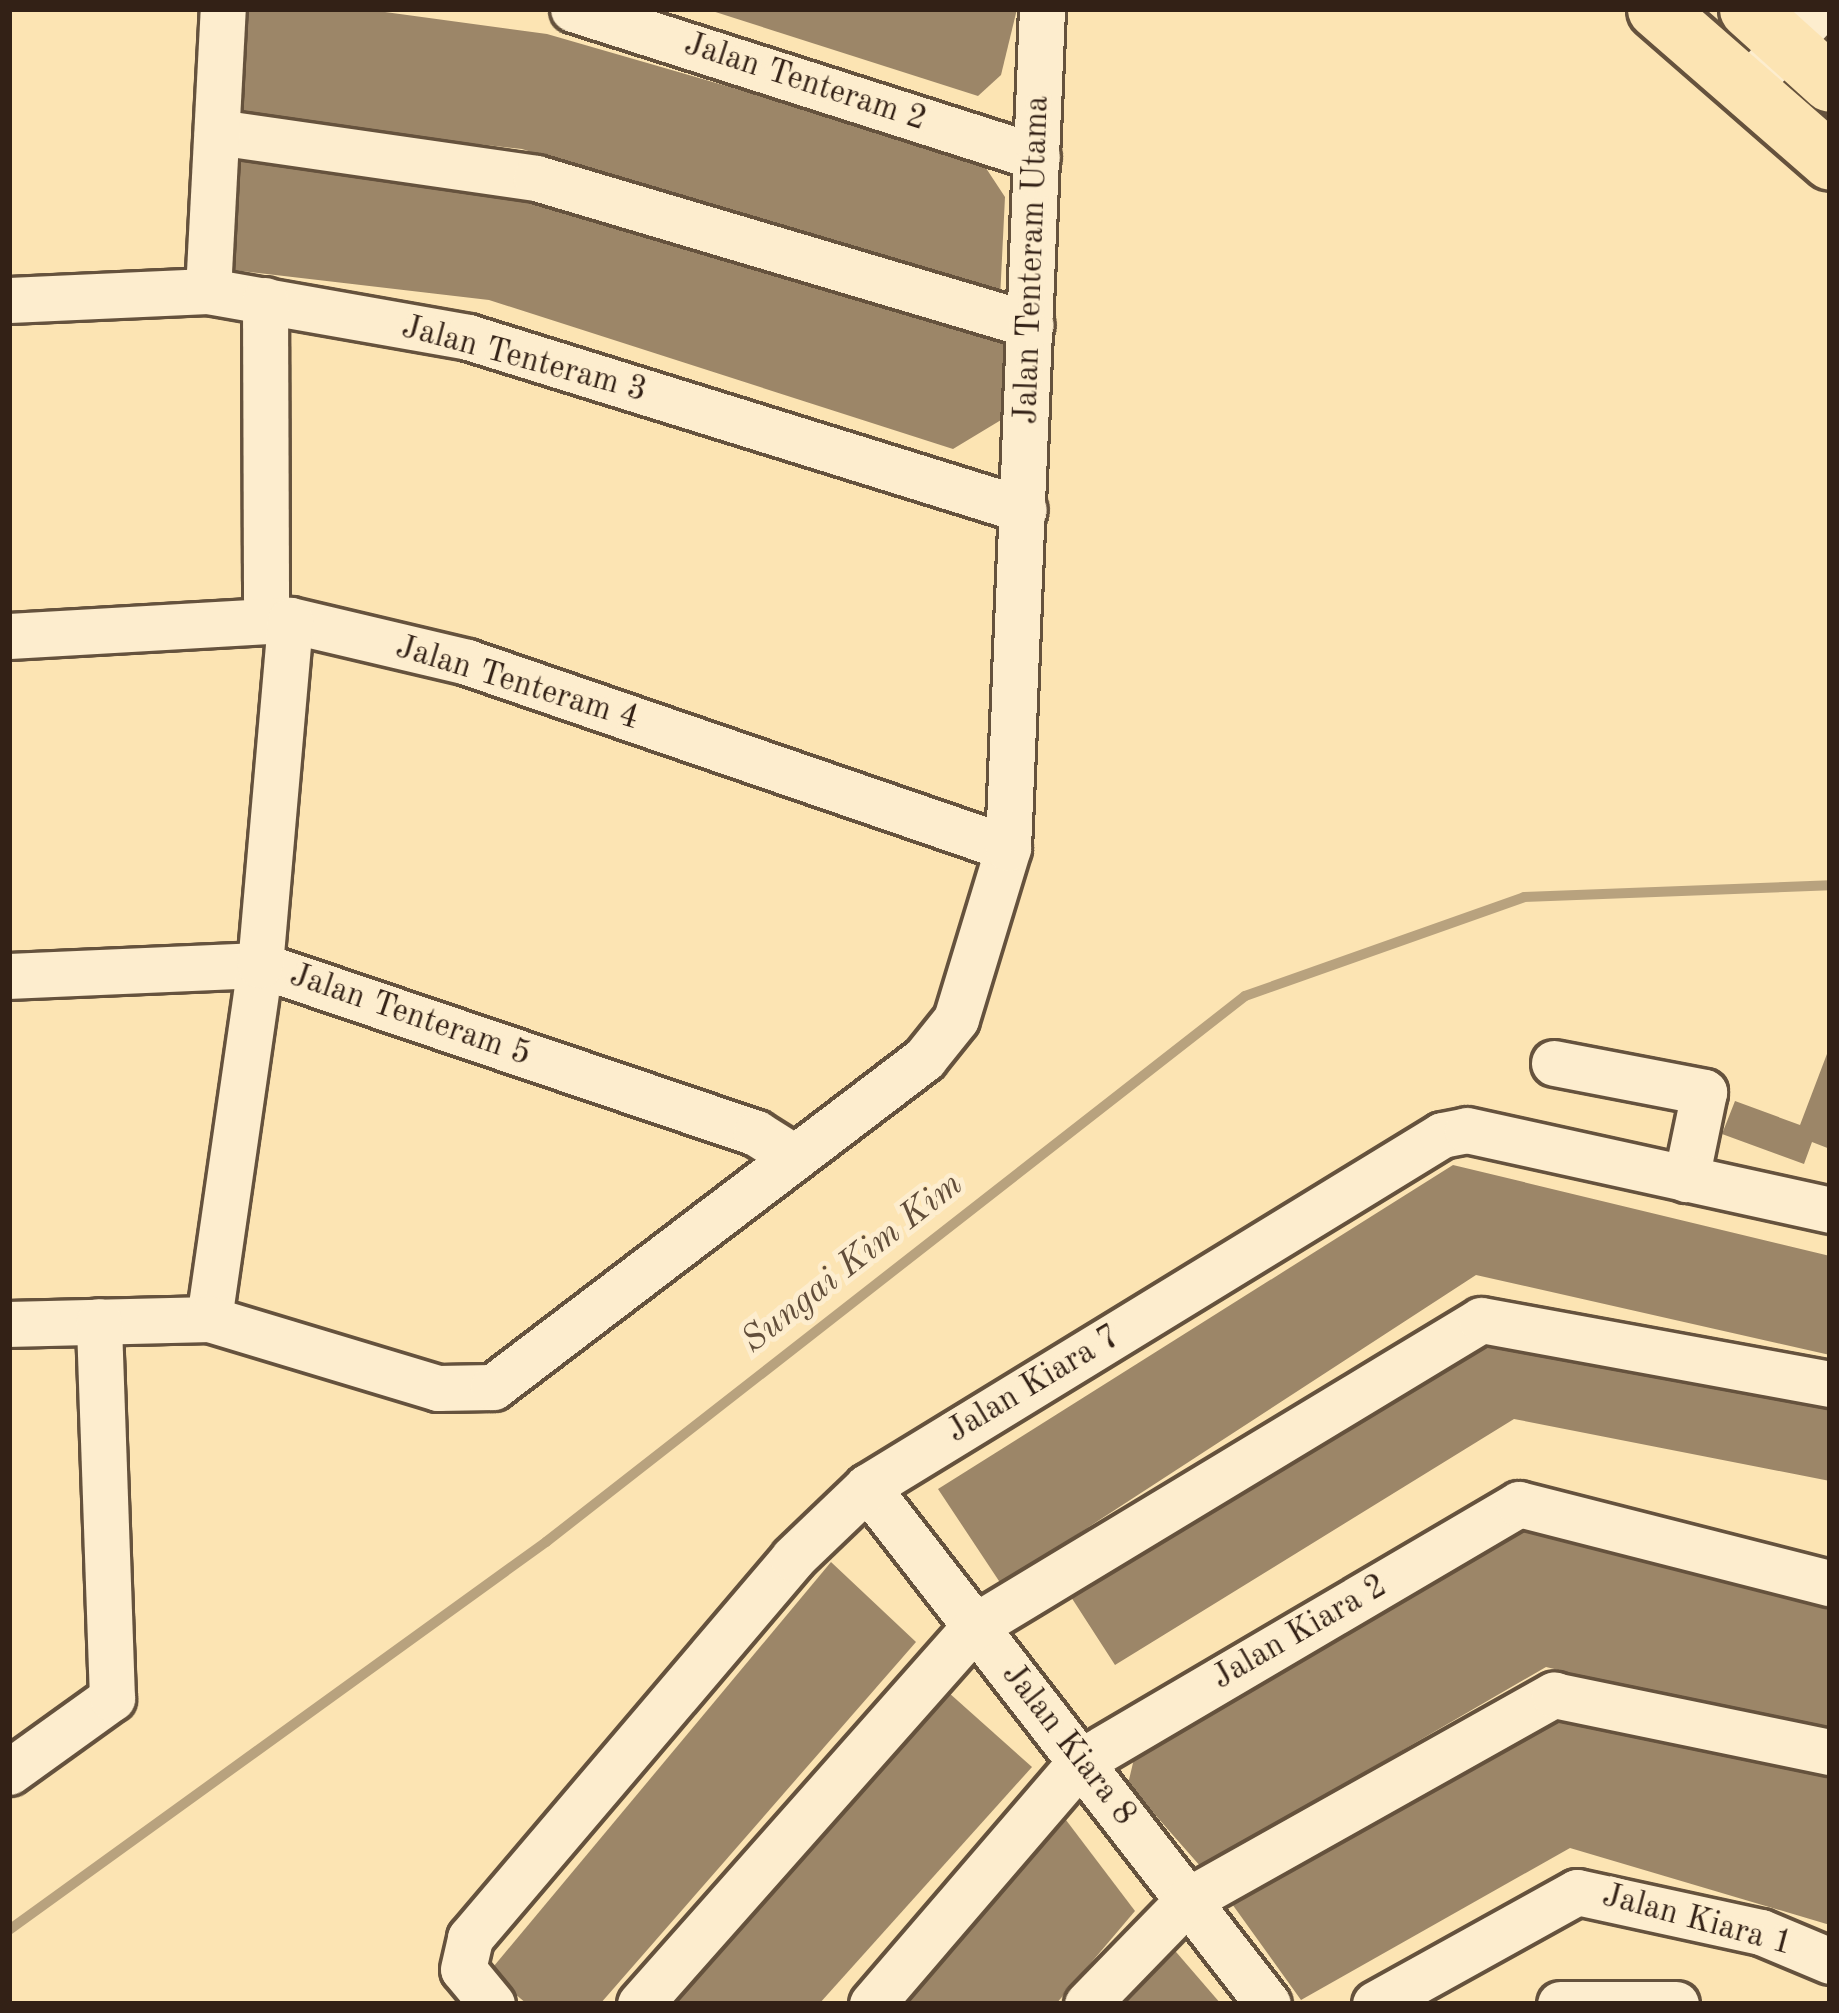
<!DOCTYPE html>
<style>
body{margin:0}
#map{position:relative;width:1839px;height:2013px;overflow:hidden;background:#fce4b3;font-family:"Old Standard TT",serif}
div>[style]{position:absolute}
.stream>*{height:10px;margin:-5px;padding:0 5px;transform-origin:5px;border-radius:5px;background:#b8a27e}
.building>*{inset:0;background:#9c8668}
.roads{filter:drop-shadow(3px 0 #65523d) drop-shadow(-3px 0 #65523d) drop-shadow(0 3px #65523d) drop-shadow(0 -3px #65523d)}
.minor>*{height:45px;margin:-22.5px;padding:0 22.5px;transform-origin:22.5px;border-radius:22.5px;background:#fdedce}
.major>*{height:57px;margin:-28.5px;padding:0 28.5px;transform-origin:28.5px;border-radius:28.5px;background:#fce4b3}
span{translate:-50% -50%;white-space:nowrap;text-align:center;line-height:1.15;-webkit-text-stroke:10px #fdedce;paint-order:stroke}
.street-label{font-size:33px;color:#332116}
.water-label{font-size:36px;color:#624e3a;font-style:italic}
.frame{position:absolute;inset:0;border:12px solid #332116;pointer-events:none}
</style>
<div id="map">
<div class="stream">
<div style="left:9px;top:1930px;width:663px;rotate:-35.85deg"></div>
<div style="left:546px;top:1542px;width:887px;rotate:-37.99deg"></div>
<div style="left:1245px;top:996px;width:296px;rotate:-19.5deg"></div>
<div style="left:1524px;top:897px;width:306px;rotate:-2.2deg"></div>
</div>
<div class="building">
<div style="clip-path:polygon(232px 9px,363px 9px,547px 34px,980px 159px,1005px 197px,1000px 299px,522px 149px,231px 116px)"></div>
<div style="clip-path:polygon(706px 9px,1017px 9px,1001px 75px,978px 96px)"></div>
<div style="clip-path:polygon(229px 155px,510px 196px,1004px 341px,1001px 420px,953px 449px,489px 300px,225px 269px)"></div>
<div style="clip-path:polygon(1830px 1046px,1830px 1149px,1812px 1142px,1804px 1164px,1722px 1134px,1735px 1101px,1800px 1125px)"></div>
<div style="clip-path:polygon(1453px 1165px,1830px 1256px,1830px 1355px,1476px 1275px,1001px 1584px,938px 1489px)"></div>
<div style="clip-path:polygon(1489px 1334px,1830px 1399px,1830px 1481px,1514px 1419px,1115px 1665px,1062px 1583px)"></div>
<div style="clip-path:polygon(1511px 1527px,1830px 1609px,1830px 1736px,1546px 1667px,1201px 1867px,1128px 1784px,1137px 1746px)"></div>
<div style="clip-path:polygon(831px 1562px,916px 1642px,600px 2004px,527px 2004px,489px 1972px)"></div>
<div style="clip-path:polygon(939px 1684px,1032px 1767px,819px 2004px,659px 2004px)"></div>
<div style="clip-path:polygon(1558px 1709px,1830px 1765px,1830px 1925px,1570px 1848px,1301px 2000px,1222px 1890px)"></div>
<div style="clip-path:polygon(1066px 1820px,1135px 1911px,1056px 2004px,902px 2004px)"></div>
<div style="clip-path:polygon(1164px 1938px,1221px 2004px,1105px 2004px)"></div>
</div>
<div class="roads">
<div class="minor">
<div style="left:573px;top:9px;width:487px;rotate:17.7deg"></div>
<div style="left:1749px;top:84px;width:103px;rotate:-46.6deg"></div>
<div style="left:217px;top:132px;width:322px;rotate:8.2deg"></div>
<div style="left:536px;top:178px;width:516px;rotate:16.54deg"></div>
<div style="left:208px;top:291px;width:282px;rotate:-87deg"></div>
<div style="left:9px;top:300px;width:199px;rotate:-2.6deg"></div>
<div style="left:208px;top:291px;width:264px;rotate:10deg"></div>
<div style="left:468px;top:337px;width:582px;rotate:17.28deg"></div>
<div style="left:265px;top:300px;width:319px;rotate:89.8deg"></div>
<div style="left:9px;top:636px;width:281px;rotate:-3.3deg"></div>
<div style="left:290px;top:620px;width:182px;rotate:13.3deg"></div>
<div style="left:467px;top:662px;width:572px;rotate:18.97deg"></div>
<div style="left:9px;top:976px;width:251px;rotate:-2.5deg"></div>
<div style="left:260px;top:965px;width:524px;rotate:18.71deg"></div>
<div style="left:756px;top:1133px;width:45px;rotate:32.3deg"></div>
<div style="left:1554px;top:1063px;width:153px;rotate:10.9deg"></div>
<div style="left:1704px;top:1092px;width:89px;rotate:101.7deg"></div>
<div style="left:209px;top:1319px;width:358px;rotate:-81.8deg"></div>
<div style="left:260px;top:965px;width:346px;rotate:-85deg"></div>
<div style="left:9px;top:1324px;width:200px;rotate:-1.4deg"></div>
<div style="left:209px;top:1319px;width:239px;rotate:16.8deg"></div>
<div style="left:438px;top:1388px;width:55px;rotate:-1deg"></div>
<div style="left:493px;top:1387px;width:542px;rotate:-37.27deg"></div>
<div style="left:924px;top:1059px;width:51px;rotate:-51.3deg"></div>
<div style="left:956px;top:1019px;width:179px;rotate:-73.1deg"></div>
<div style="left:1008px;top:848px;width:840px;rotate:-87.68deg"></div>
<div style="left:867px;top:1487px;width:654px;rotate:52.2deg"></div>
<div style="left:9px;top:1772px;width:127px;rotate:-35.7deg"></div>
<div style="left:112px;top:1698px;width:377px;rotate:-92deg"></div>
<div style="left:492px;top:2004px;width:45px;rotate:-129.6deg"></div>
<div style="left:463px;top:1969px;width:32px;rotate:-77deg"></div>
<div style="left:470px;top:1938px;width:499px;rotate:-49.6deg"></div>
<div style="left:793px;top:1558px;width:103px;rotate:-43.8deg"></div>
<div style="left:867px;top:1487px;width:674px;rotate:-31.47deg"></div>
<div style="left:1442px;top:1135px;width:25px;rotate:-11deg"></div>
<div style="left:1467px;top:1130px;width:372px;rotate:12.4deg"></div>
<div style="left:640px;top:2004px;width:505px;rotate:-48.45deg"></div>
<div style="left:975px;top:1626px;width:591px;rotate:-31.16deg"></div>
<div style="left:1481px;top:1320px;width:355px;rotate:10.4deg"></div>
<div style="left:872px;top:2004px;width:319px;rotate:-49.3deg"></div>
<div style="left:1080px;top:1762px;width:509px;rotate:-30.44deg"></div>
<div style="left:1519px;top:1504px;width:321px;rotate:14.3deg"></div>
<div style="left:1087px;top:2004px;width:145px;rotate:-45.8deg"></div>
<div style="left:1188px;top:1900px;width:420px;rotate:-29.3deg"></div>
<div style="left:1554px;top:1695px;width:282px;rotate:11.7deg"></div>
<div style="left:1375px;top:2004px;width:231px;rotate:-29deg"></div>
<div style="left:1577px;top:1892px;width:188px;rotate:12.3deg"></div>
<div style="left:1761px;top:1932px;width:75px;rotate:22.8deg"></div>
<div style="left:1560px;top:2004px;width:116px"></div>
</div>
<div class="major">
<div style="left:1656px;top:9px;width:231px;rotate:41.1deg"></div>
<div style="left:1748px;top:9px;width:110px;rotate:42.1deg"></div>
</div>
</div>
<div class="street-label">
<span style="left:805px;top:83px;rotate:18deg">Jalan Tenteram 2</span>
<span style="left:1033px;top:260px;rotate:-88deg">Jalan Tenteram Utama</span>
<span style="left:524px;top:360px;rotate:15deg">Jalan Tenteram 3</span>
<span style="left:517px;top:684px;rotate:17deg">Jalan Tenteram 4</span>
<span style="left:410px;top:1016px;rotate:19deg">Jalan Tenteram 5</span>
<span style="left:1034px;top:1385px;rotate:-31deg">Jalan Kiara 7</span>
<span style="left:1300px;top:1633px;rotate:-30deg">Jalan Kiara 2</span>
<span style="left:1068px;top:1745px;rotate:52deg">Jalan Kiara 8</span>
<span style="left:1697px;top:1921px;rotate:15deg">Jalan Kiara 1</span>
</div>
<div class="water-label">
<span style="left:853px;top:1264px;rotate:-38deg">Sungai Kim Kim</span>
</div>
<div class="frame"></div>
</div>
